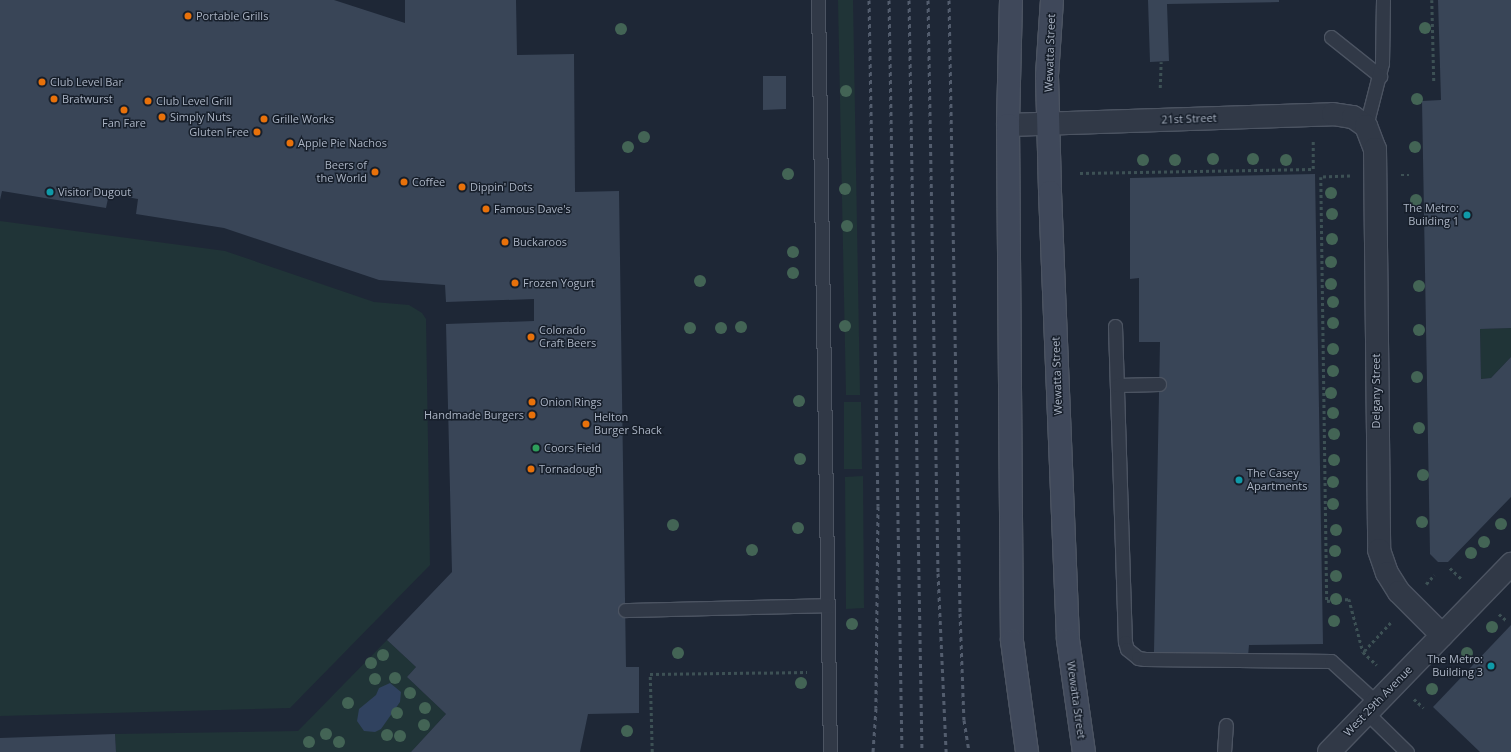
<!DOCTYPE html>
<style>
body{margin:0}
#map{position:relative;width:1511px;height:752px;overflow:hidden;background:#1e2736;font-family:"Open Sans",sans-serif}
div>[style]{position:absolute}
.green>*{inset:0;background:#203437}
.water>*{inset:0;background:#30425f}
.building>*{inset:0;background:#394557}
.path>*{height:2.5px;margin-top:-1.25px;transform-origin:0;background:repeating-linear-gradient(90deg,#3d5155 0 3px,transparent 0 6px)}
.roads{filter:drop-shadow(1px 0 #4c5462) drop-shadow(-1px 0 #4c5462) drop-shadow(0 1px #4c5462) drop-shadow(0 -1px #4c5462)}
.lane>*{height:13px;margin:-6.5px;padding:0 6.5px;transform-origin:6.5px;border-radius:6.5px;background:#313947}
.street>*{height:22px;margin:-11px;padding:0 11px;transform-origin:11px;border-radius:11px;background:#313947}
.secondary>*{height:22px;margin:-11px;padding:0 11px;transform-origin:11px;border-radius:11px;background:#3f485a}
.rail>*{height:3px;margin-top:-1.5px;transform-origin:0;background:repeating-linear-gradient(90deg,#535d6e 0 4px,transparent 0 8px)}
.trees>*{width:12px;height:12px;margin:-6px;border-radius:50%;background:#436455}
.dots>*{width:11px;height:11px;translate:-50% -50%;box-sizing:border-box;border:2px solid #171f2b;border-radius:50%}
span{translate:-50% -50%;white-space:nowrap;text-align:center;line-height:1.15;-webkit-text-stroke:3px #171f2b;paint-order:stroke}
.poi-label{font-size:11px;color:#abb4c4}
.left{translate:0 -50%;text-align:left}
.right{translate:-100% -50%;text-align:right}
.street-label{font-size:11px;color:#abb4c4}
</style>
<div id="map">
<div class="green">
<div style="clip-path:polygon(838px 0,853px 0,860px 395px,846px 395px)"></div>
<div style="clip-path:polygon(0 221px,225px 251px,374px 302px,409px 305px,422px 313px,426px 319px,430px 565px,290px 708px,0 716px)"></div>
<div style="clip-path:polygon(1511px 328px,1511px 357px,1491px 378px,1481px 379px,1480px 329px)"></div>
<div style="clip-path:polygon(844px 402px,861px 402px,862px 469px,844px 469px)"></div>
<div style="clip-path:polygon(863px 476px,864px 608px,846px 609px,845px 477px)"></div>
<div style="clip-path:polygon(387px 640px,416px 667px,407px 677px,446px 714px,411px 752px,116px 752px,115px 734px,298px 731px)"></div>
</div>
<div class="water">
<div style="clip-path:polygon(390px 683px,401px 692px,400px 702px,381px 729px,375px 732px,364px 731px,357px 721px,359px 709px,376px 695px,379px 688px)"></div>
</div>
<div class="building">
<div style="clip-path:polygon(0 0,334px 0,405px 23px,405px 0,516px 0,517px 55px,574px 54px,575px 192px,619px 191px,626px 667px,639px 667px,639px 713px,588px 714px,580px 752px,411px 752px,446px 714px,407px 677px,416px 667px,387px 640px,452px 572px,446px 324px,534px 321px,534px 299px,446px 302px,445px 285px,379px 280px,224px 228px,136px 214px,138px 199px,109px 194px,106px 208px,2px 191px,0 200px)"></div>
<div style="clip-path:polygon(1148px 0,1279px 0,1279px 2px,1167px 4px,1169px 61px,1150px 62px)"></div>
<div style="clip-path:polygon(1438px 0,1511px 0,1511px 328px,1480px 329px,1481px 379px,1491px 378px,1511px 357px,1511px 497px,1448px 562px,1438px 562px,1430px 554px,1422px 101px,1441px 100px)"></div>
<div style="clip-path:polygon(763px 76px,786px 76px,786px 109px,763px 110px)"></div>
<div style="clip-path:polygon(1315px 174px,1323px 644px,1249px 645px,1248px 656px,1154px 652px,1160px 342px,1139px 342px,1139px 278px,1130px 279px,1130px 178px)"></div>
<div style="clip-path:polygon(1511px 625px,1511px 752px,1480px 752px,1433px 707px)"></div>
<div style="clip-path:polygon(115px 734px,116px 752px,0 752px,0 738px)"></div>
</div>
<div class="path">
<div style="left:1432px;top:0;width:81px;rotate:88.6deg"></div>
<div style="left:1160px;top:88px;width:26px;rotate:-88deg"></div>
<div style="left:1080px;top:173px;width:233px;rotate:-1deg"></div>
<div style="left:1313px;top:169px;width:28px;rotate:-90deg"></div>
<div style="left:1401px;top:175px;width:8px"></div>
<div style="left:1350px;top:176px;width:29px;rotate:178deg"></div>
<div style="left:1321px;top:177px;width:424px;rotate:89.2deg"></div>
<div style="left:1327px;top:601px;width:22px;rotate:-5deg"></div>
<div style="left:1349px;top:599px;width:55px;rotate:75.2deg"></div>
<div style="left:1363px;top:652px;width:19px;rotate:43deg"></div>
<div style="left:1450px;top:568px;width:16px;rotate:43deg"></div>
<div style="left:1426px;top:584px;width:12px;rotate:-48deg"></div>
<div style="left:1499px;top:614px;width:11px;rotate:41deg"></div>
<div style="left:1364px;top:651px;width:41px;rotate:-47deg"></div>
<div style="left:1414px;top:699px;width:13px;rotate:42deg"></div>
<div style="left:652px;top:752px;width:78px;rotate:-91.5deg"></div>
<div style="left:650px;top:674px;width:157px;rotate:-0.7deg"></div>
</div>
<div class="roads">
<div class="lane">
<div style="left:818px;top:0;width:752px;rotate:89.09deg"></div>
<div style="left:1331px;top:37px;width:63px;rotate:38.5deg"></div>
<div style="left:1366px;top:126px;width:65px;rotate:-75.7deg"></div>
<div style="left:1382px;top:63px;width:63px;rotate:-89.1deg"></div>
<div style="left:1115px;top:326px;width:316px;rotate:88.2deg"></div>
<div style="left:1125px;top:642px;width:7px;rotate:74deg"></div>
<div style="left:1127px;top:649px;width:14px;rotate:39deg"></div>
<div style="left:1138px;top:658px;width:7px;rotate:8deg"></div>
<div style="left:1145px;top:659px;width:186px;rotate:0.6deg"></div>
<div style="left:1331px;top:661px;width:62px;rotate:42.4deg"></div>
<div style="left:1117px;top:385px;width:42px;rotate:-1.4deg"></div>
<div style="left:625px;top:610px;width:203px;rotate:-1.4deg"></div>
<div style="left:1367px;top:713px;width:56px;rotate:44.3deg"></div>
<div style="left:1224px;top:752px;width:27px;rotate:-86deg"></div>
</div>
<div class="street">
<div style="left:1008px;top:125px;width:325px;rotate:-1.9deg"></div>
<div style="left:1333px;top:114px;width:20px;rotate:9deg"></div>
<div style="left:1353px;top:117px;width:16px;rotate:35deg"></div>
<div style="left:1366px;top:126px;width:25px;rotate:69deg"></div>
<div style="left:1375px;top:149px;width:401px;rotate:89.4deg"></div>
<div style="left:1379px;top:550px;width:24px;rotate:71deg"></div>
<div style="left:1387px;top:573px;width:22px;rotate:58deg"></div>
<div style="left:1399px;top:592px;width:61px;rotate:45deg"></div>
<div style="left:1329px;top:752px;width:262px;rotate:-45.9deg"></div>
</div>
<div class="secondary">
<div style="left:1011px;top:0;width:125px;rotate:91.4deg"></div>
<div style="left:1008px;top:125px;width:516px;rotate:89.56deg"></div>
<div style="left:1012px;top:641px;width:112px;rotate:82.3deg"></div>
<div style="left:1052px;top:0;width:76px;rotate:93.8deg"></div>
<div style="left:1047px;top:76px;width:116px;rotate:88.5deg"></div>
<div style="left:1050px;top:192px;width:448px;rotate:87.7deg"></div>
<div style="left:1068px;top:640px;width:113px;rotate:81.9deg"></div>
</div>
</div>
<div class="rail">
<div style="left:869px;top:0;width:506px;rotate:88.98deg"></div>
<div style="left:878px;top:506px;width:202px;rotate:90.6deg"></div>
<div style="left:876px;top:708px;width:44px;rotate:93.9deg"></div>
<div style="left:889px;top:0;width:752px;rotate:89.01deg"></div>
<div style="left:909px;top:0;width:752px;rotate:89.01deg"></div>
<div style="left:928px;top:0;width:573px;rotate:89deg"></div>
<div style="left:938px;top:573px;width:179px;rotate:87.4deg"></div>
<div style="left:949px;top:0;width:613px;rotate:88.97deg"></div>
<div style="left:960px;top:613px;width:107px;rotate:87.9deg"></div>
<div style="left:964px;top:720px;width:32px;rotate:81deg"></div>
</div>
<div class="trees">
<div style="left:1425px;top:28px"></div>
<div style="left:621px;top:29px"></div>
<div style="left:846px;top:91px"></div>
<div style="left:1417px;top:99px"></div>
<div style="left:644px;top:137px"></div>
<div style="left:628px;top:147px"></div>
<div style="left:1415px;top:147px"></div>
<div style="left:1213px;top:159px"></div>
<div style="left:1253px;top:159px"></div>
<div style="left:1143px;top:160px"></div>
<div style="left:1175px;top:160px"></div>
<div style="left:1286px;top:160px"></div>
<div style="left:788px;top:174px"></div>
<div style="left:845px;top:189px"></div>
<div style="left:1331px;top:193px"></div>
<div style="left:1416px;top:200px"></div>
<div style="left:1332px;top:214px"></div>
<div style="left:847px;top:226px"></div>
<div style="left:1332px;top:239px"></div>
<div style="left:793px;top:252px"></div>
<div style="left:1331px;top:262px"></div>
<div style="left:793px;top:273px"></div>
<div style="left:700px;top:281px"></div>
<div style="left:1331px;top:284px"></div>
<div style="left:1419px;top:286px"></div>
<div style="left:1333px;top:302px"></div>
<div style="left:1333px;top:323px"></div>
<div style="left:845px;top:326px"></div>
<div style="left:741px;top:327px"></div>
<div style="left:690px;top:328px"></div>
<div style="left:721px;top:328px"></div>
<div style="left:1419px;top:330px"></div>
<div style="left:1333px;top:349px"></div>
<div style="left:1333px;top:371px"></div>
<div style="left:1417px;top:377px"></div>
<div style="left:1331px;top:393px"></div>
<div style="left:799px;top:401px"></div>
<div style="left:1333px;top:413px"></div>
<div style="left:1419px;top:428px"></div>
<div style="left:1334px;top:434px"></div>
<div style="left:800px;top:459px"></div>
<div style="left:1334px;top:460px"></div>
<div style="left:1423px;top:475px"></div>
<div style="left:1333px;top:482px"></div>
<div style="left:1333px;top:504px"></div>
<div style="left:1422px;top:522px"></div>
<div style="left:1501px;top:524px"></div>
<div style="left:673px;top:525px"></div>
<div style="left:798px;top:528px"></div>
<div style="left:1336px;top:530px"></div>
<div style="left:1484px;top:542px"></div>
<div style="left:752px;top:550px"></div>
<div style="left:1335px;top:551px"></div>
<div style="left:1471px;top:553px"></div>
<div style="left:1336px;top:576px"></div>
<div style="left:1336px;top:599px"></div>
<div style="left:1334px;top:621px"></div>
<div style="left:852px;top:624px"></div>
<div style="left:1492px;top:627px"></div>
<div style="left:678px;top:653px"></div>
<div style="left:1467px;top:653px"></div>
<div style="left:383px;top:655px"></div>
<div style="left:371px;top:663px"></div>
<div style="left:395px;top:678px"></div>
<div style="left:375px;top:679px"></div>
<div style="left:801px;top:683px"></div>
<div style="left:1432px;top:689px"></div>
<div style="left:410px;top:693px"></div>
<div style="left:348px;top:703px"></div>
<div style="left:425px;top:708px"></div>
<div style="left:397px;top:713px"></div>
<div style="left:424px;top:725px"></div>
<div style="left:627px;top:731px"></div>
<div style="left:326px;top:734px"></div>
<div style="left:387px;top:735px"></div>
<div style="left:400px;top:736px"></div>
<div style="left:309px;top:742px"></div>
<div style="left:339px;top:742px"></div>
</div>
<div class="dots">
<div style="left:188px;top:16px;background:#e8710a"></div>
<div style="left:42px;top:82px;background:#e8710a"></div>
<div style="left:54px;top:99px;background:#e8710a"></div>
<div style="left:148px;top:101px;background:#e8710a"></div>
<div style="left:124px;top:110px;background:#e8710a"></div>
<div style="left:162px;top:117px;background:#e8710a"></div>
<div style="left:264px;top:119px;background:#e8710a"></div>
<div style="left:257px;top:132px;background:#e8710a"></div>
<div style="left:290px;top:143px;background:#e8710a"></div>
<div style="left:375px;top:172px;background:#e8710a"></div>
<div style="left:404px;top:182px;background:#e8710a"></div>
<div style="left:462px;top:187px;background:#e8710a"></div>
<div style="left:50px;top:192px;background:#0f9aa8"></div>
<div style="left:486px;top:209px;background:#e8710a"></div>
<div style="left:1467px;top:215px;background:#0f9aa8"></div>
<div style="left:505px;top:242px;background:#e8710a"></div>
<div style="left:515px;top:283px;background:#e8710a"></div>
<div style="left:531px;top:337px;background:#e8710a"></div>
<div style="left:532px;top:402px;background:#e8710a"></div>
<div style="left:532px;top:415px;background:#e8710a"></div>
<div style="left:586px;top:424px;background:#e8710a"></div>
<div style="left:536px;top:448px;background:#2e9e5b"></div>
<div style="left:531px;top:469px;background:#e8710a"></div>
<div style="left:1239px;top:480px;background:#0f9aa8"></div>
<div style="left:1491px;top:666px;background:#0f9aa8"></div>
</div>
<div class="poi-label">
<span class="left" style="left:196px;top:16px">Portable Grills</span>
<span class="left" style="left:50px;top:82px">Club Level Bar</span>
<span class="left" style="left:62px;top:99px">Bratwurst</span>
<span class="left" style="left:156px;top:101px">Club Level Grill</span>
<span class="left" style="left:170px;top:117px">Simply Nuts</span>
<span class="left" style="left:272px;top:119px">Grille Works</span>
<span style="left:124px;top:123px">Fan Fare</span>
<span class="right" style="left:249px;top:132px">Gluten Free</span>
<span class="left" style="left:298px;top:143px">Apple Pie Nachos</span>
<span class="right" style="left:367px;top:172px">Beers of<br>the World</span>
<span class="left" style="left:412px;top:182px">Coffee</span>
<span class="left" style="left:470px;top:187px">Dippin' Dots</span>
<span class="left" style="left:58px;top:192px">Visitor Dugout</span>
<span class="left" style="left:494px;top:209px">Famous Dave's</span>
<span class="right" style="left:1459px;top:215px">The Metro:<br>Building 1</span>
<span class="left" style="left:513px;top:242px">Buckaroos</span>
<span class="left" style="left:523px;top:283px">Frozen Yogurt</span>
<span class="left" style="left:539px;top:337px">Colorado<br>Craft Beers</span>
<span class="left" style="left:540px;top:402px">Onion Rings</span>
<span class="right" style="left:524px;top:415px">Handmade Burgers</span>
<span class="left" style="left:594px;top:424px">Helton<br>Burger Shack</span>
<span class="left" style="left:544px;top:448px">Coors Field</span>
<span class="left" style="left:539px;top:469px">Tornadough</span>
<span class="left" style="left:1247px;top:480px">The Casey<br>Apartments</span>
<span class="right" style="left:1483px;top:666px">The Metro:<br>Building 3</span>
</div>
<div class="street-label">
<span style="left:1050px;top:53px;rotate:-88deg">Wewatta Street</span>
<span style="left:1189px;top:119px;rotate:-2deg">21st Street</span>
<span style="left:1057px;top:376px;rotate:-92deg">Wewatta Street</span>
<span style="left:1376px;top:391px;rotate:-90deg">Delgany Street</span>
<span style="left:1076px;top:700px;rotate:82deg">Wewatta Street</span>
<span style="left:1378px;top:701px;rotate:-46deg">West 29th Avenue</span>
</div>
</div>
